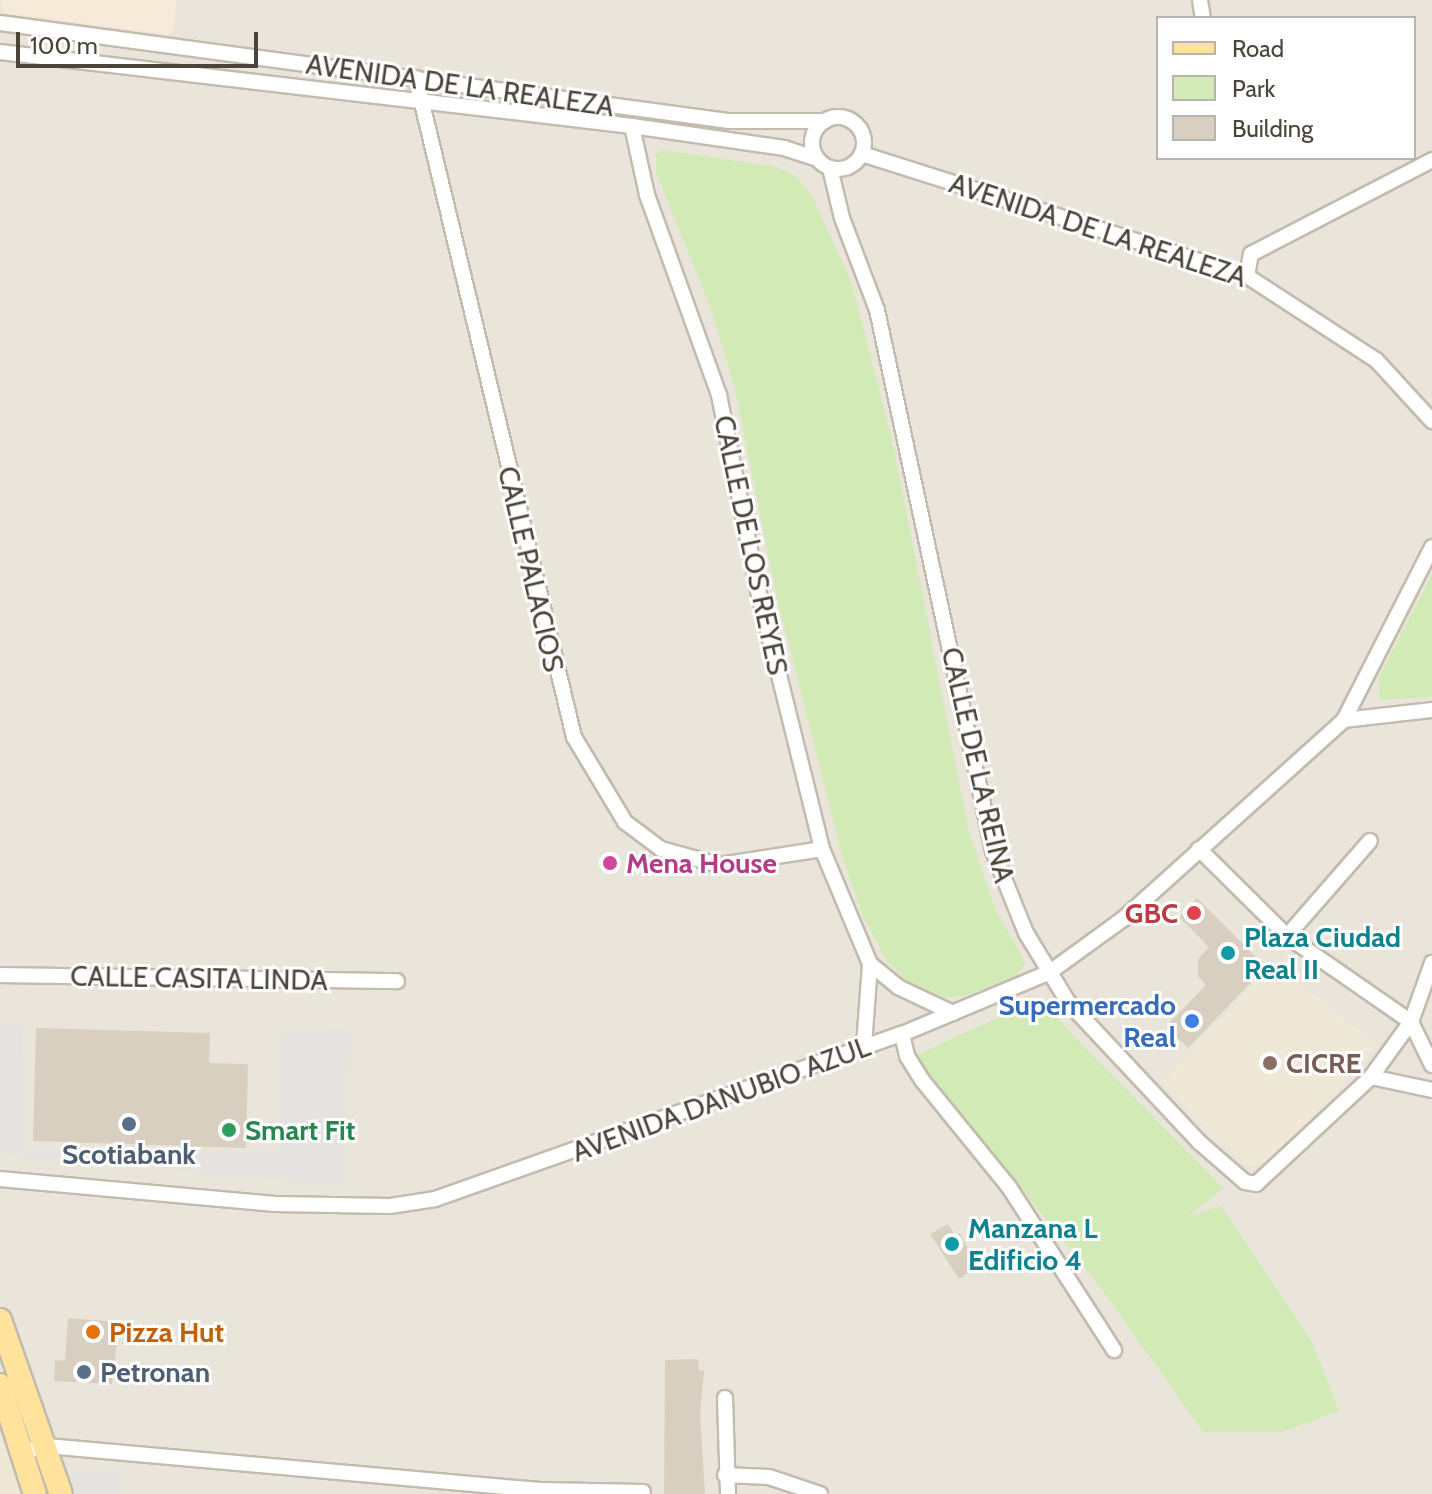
<!DOCTYPE html>
<style>
body{margin:0}
#map{position:relative;width:1432px;height:1494px;overflow:hidden;background:#f6f3ec;font-family:Cabin,sans-serif}
div>[style]{position:absolute}
.residential>*{inset:0;background:#eae5da}
.commercial>*{inset:0;background:#f7ead8}
.education>*{inset:0;background:#efe8d6}
.green>*{inset:0;background:#d2eab5}
.parking>*{inset:0;background:#e5e3e0}
.building>*{inset:0;background:#d8cfc1}
.roads{filter:drop-shadow(2px 0 #c2bbae) drop-shadow(-2px 0 #c2bbae) drop-shadow(0 2px #c2bbae) drop-shadow(0 -2px #c2bbae)}
.street>*{height:14px;margin:-7px;padding:0 7px;transform-origin:7px;border-radius:7px;background:#fff}
.street>.ring{margin:-7px;padding:0;box-sizing:content-box;background:none;border:14px solid #fff;border-radius:50%}
.primary>*{height:22px;margin:-11px;padding:0 11px;transform-origin:11px;border-radius:11px;background:#ffe39c}
.dots>*{width:22px;height:22px;translate:-50% -50%;box-sizing:border-box;border:4px solid #fff;border-radius:50%}
span{translate:-50% -50%;white-space:nowrap;text-align:center;line-height:1.15;-webkit-text-stroke:6px #fff;paint-order:stroke}
.street-label{font-size:28px;color:#4b4439}
.hotel-label{font-size:28px;color:#b23c85;font-weight:700}
.left{translate:0 -50%;text-align:left}
.health-label{font-size:28px;color:#be3a42;font-weight:700}
.right{translate:-100% -50%;text-align:right}
.culture-label{font-size:28px;color:#0d838f;font-weight:700}
.shop-label{font-size:28px;color:#366cbe;font-weight:700}
.education-label{font-size:28px;color:#785e54;font-weight:700}
.leisure-label{font-size:28px;color:#27864d;font-weight:700}
.service-label{font-size:28px;color:#4e5e75;font-weight:700}
.food-label{font-size:28px;color:#c56008;font-weight:700}
.legend{position:absolute;left:1156px;top:16px;width:260px;height:144px;box-sizing:border-box;background:#fff;border:2px solid #b7b4b0;margin:0;padding:10px 14px;list-style:none;font-size:24px;color:#4b4439}
.legend li{display:flex;align-items:center;gap:16px;height:40px}
.legend b{width:40px;border:2px solid #b7b4b0}
.scale{position:absolute;left:16px;top:32px;width:242px;height:36px;box-sizing:border-box;border:4px solid #4b4439;border-top:0;padding-left:10px;font-size:24px;line-height:28px;white-space:nowrap;color:#4b4439;-webkit-text-stroke:6px #fff;paint-order:stroke}
</style>
<div id="map">
<div class="residential">
<div style="clip-path:polygon(evenodd,0 0,1432px 0,1432px 1494px,0 1494px,0 0,1158px 18px,1414px 18px,1414px 158px,1158px 158px,1158px 18px)"></div>
</div>
<div class="commercial">
<div style="clip-path:polygon(0 0,177px 0,172px 35px,4px 13px)"></div>
</div>
<div class="education">
<div style="clip-path:polygon(1274px 963px,1377px 1045px,1296px 1134px,1265px 1163px,1253px 1166px,1244px 1163px,1162px 1082px)"></div>
<div style="clip-path:polygon(0 1432px,22px 1494px,0 1494px)"></div>
</div>
<div class="green">
<div style="clip-path:polygon(662px 150px,777px 167px,795px 176px,811px 194px,851px 281px,892px 440px,970px 836px,997px 913px,1025px 962px,1017px 976px,964px 996px,933px 998px,915px 989px,887px 961px,862px 914px,842px 855px,776px 594px,735px 389px,710px 306px,656px 172px,656px 154px)"></div>
<div style="clip-path:polygon(1432px 574px,1432px 697px,1380px 700px,1378px 679px)"></div>
<div style="clip-path:polygon(1043px 1004px,1223px 1188px,1188px 1217px,1221px 1206px,1312px 1342px,1339px 1411px,1282px 1432px,1203px 1432px,1101px 1288px,915px 1056px,1023px 1006px)"></div>
</div>
<div class="parking">
<div style="clip-path:polygon(0 1023px,23px 1023px,24px 1151px,278px 1154px,281px 1035px,350px 1029px,340px 1184px,0 1153px)"></div>
<div style="clip-path:polygon(71px 1471px,121px 1476px,118px 1494px,77px 1494px)"></div>
</div>
<div class="building">
<div style="clip-path:polygon(1197px 898px,1266px 967px,1188px 1048px,1166px 1026px,1206px 985px,1198px 976px,1198px 959px,1209px 947px,1179px 917px)"></div>
<div style="clip-path:polygon(36px 1028px,210px 1033px,209px 1063px,248px 1064px,246px 1148px,33px 1141px)"></div>
<div style="clip-path:polygon(948px 1224px,956px 1236px,960px 1233px,977px 1267px,959px 1279px,930px 1234px)"></div>
<div style="clip-path:polygon(68px 1318px,119px 1322px,112px 1384px,54px 1381px,55px 1360px,65px 1361px)"></div>
<div style="clip-path:polygon(698px 1359px,699px 1371px,704px 1370px,700px 1414px,705px 1494px,664px 1494px,665px 1360px)"></div>
</div>
<div class="roads">
<div class="street">
<div style="left:1200px;top:0;width:18px;rotate:81deg"></div>
<div style="left:0;top:23px;width:736px;rotate:7.66deg"></div>
<div style="left:729px;top:121px;width:96px"></div>
<div style="left:0;top:52px;width:636px;rotate:6.68deg"></div>
<div style="left:632px;top:126px;width:154px;rotate:8.2deg"></div>
<div style="left:784px;top:148px;width:35px;rotate:18deg"></div>
<div style="left:416px;top:78px;width:678px;rotate:76.52deg"></div>
<div style="left:574px;top:737px;width:99px;rotate:59deg"></div>
<div style="left:625px;top:822px;width:45px;rotate:36.9deg"></div>
<div style="left:661px;top:849px;width:60px;rotate:15.4deg"></div>
<div style="left:719px;top:865px;width:104px;rotate:-8.8deg"></div>
<div class="ring" style="left:812px;top:117px;width:38px;height:38px"></div>
<div style="left:632px;top:126px;width:71px;rotate:77.7deg"></div>
<div style="left:647px;top:195px;width:213px;rotate:70.2deg"></div>
<div style="left:719px;top:395px;width:199px;rotate:78.7deg"></div>
<div style="left:758px;top:590px;width:267px;rotate:76.1deg"></div>
<div style="left:822px;top:849px;width:125px;rotate:67.3deg"></div>
<div style="left:870px;top:964px;width:36px;rotate:39deg"></div>
<div style="left:898px;top:987px;width:61px;rotate:25.3deg"></div>
<div style="left:862px;top:154px;width:404px;rotate:17.6deg"></div>
<div style="left:1247px;top:276px;width:154px;rotate:33.1deg"></div>
<div style="left:1376px;top:360px;width:83px;rotate:47.4deg"></div>
<div style="left:830px;top:168px;width:51px;rotate:76.5deg"></div>
<div style="left:842px;top:218px;width:98px;rotate:69.2deg"></div>
<div style="left:877px;top:310px;width:553px;rotate:77.9deg"></div>
<div style="left:993px;top:851px;width:88px;rotate:68.1deg"></div>
<div style="left:1026px;top:933px;width:81px;rotate:58.7deg"></div>
<div style="left:1068px;top:1002px;width:192px;rotate:46.9deg"></div>
<div style="left:1199px;top:1142px;width:61px;rotate:41deg"></div>
<div style="left:1245px;top:1182px;width:11px;rotate:10deg"></div>
<div style="left:1256px;top:1184px;width:157px;rotate:-42.9deg"></div>
<div style="left:1371px;top:1077px;width:68px;rotate:-54deg"></div>
<div style="left:1411px;top:1022px;width:63px;rotate:-70.4deg"></div>
<div style="left:1247px;top:276px;width:22px;rotate:-80deg"></div>
<div style="left:1251px;top:254px;width:204px;rotate:-27.4deg"></div>
<div style="left:1344px;top:720px;width:89px;rotate:-6.5deg"></div>
<div style="left:1199px;top:849px;width:124px;rotate:44.7deg"></div>
<div style="left:1287px;top:936px;width:151px;rotate:34.7deg"></div>
<div style="left:1411px;top:1022px;width:48px;rotate:64deg"></div>
<div style="left:1287px;top:936px;width:126px;rotate:-48.9deg"></div>
<div style="left:0;top:975px;width:397px;rotate:0.9deg"></div>
<div style="left:902px;top:1034px;width:23px;rotate:77deg"></div>
<div style="left:907px;top:1056px;width:28px;rotate:58deg"></div>
<div style="left:922px;top:1080px;width:138px;rotate:50.9deg"></div>
<div style="left:1009px;top:1187px;width:194px;rotate:57.2deg"></div>
<div style="left:864px;top:1046px;width:82px;rotate:-85.8deg"></div>
<div style="left:1371px;top:1077px;width:62px;rotate:12deg"></div>
<div style="left:0;top:1179px;width:276px;rotate:5.2deg"></div>
<div style="left:275px;top:1204px;width:115px;rotate:1deg"></div>
<div style="left:390px;top:1206px;width:46px;rotate:-8.8deg"></div>
<div style="left:435px;top:1199px;width:495px;rotate:-19.5deg"></div>
<div style="left:902px;top:1034px;width:160px;rotate:-22.7deg"></div>
<div style="left:1050px;top:972px;width:90px;rotate:-36deg"></div>
<div style="left:1123px;top:919px;width:297px;rotate:-42deg"></div>
<div style="left:1344px;top:720px;width:194px;rotate:-63deg"></div>
<div style="left:725px;top:1398px;width:96px;rotate:88.2deg"></div>
<div style="left:22px;top:1452px;width:26px;rotate:-13deg"></div>
<div style="left:47px;top:1446px;width:496px;rotate:5.1deg"></div>
<div style="left:541px;top:1490px;width:102px;rotate:1.1deg"></div>
<div style="left:725px;top:1475px;width:44px;rotate:2.6deg"></div>
<div style="left:769px;top:1477px;width:54px;rotate:18.4deg"></div>
</div>
<div class="primary">
<div style="left:0;top:1320px;width:184px;rotate:70.7deg"></div>
<div style="left:0;top:1385px;width:114px;rotate:72.2deg"></div>
</div>
</div>
<div class="dots">
<div style="left:610px;top:863px;background:#d1479c"></div>
<div style="left:1194px;top:913px;background:#e0444e"></div>
<div style="left:1228px;top:953px;background:#0f9aa8"></div>
<div style="left:1192px;top:1021px;background:#3f7fe0"></div>
<div style="left:1270px;top:1063px;background:#8d6e63"></div>
<div style="left:129px;top:1124px;background:#5c6f8a"></div>
<div style="left:229px;top:1130px;background:#2e9e5b"></div>
<div style="left:952px;top:1244px;background:#0f9aa8"></div>
<div style="left:93px;top:1332px;background:#e8710a"></div>
<div style="left:84px;top:1372px;background:#5c6f8a"></div>
</div>
<div class="street-label">
<span style="left:460px;top:85px;rotate:8deg">AVENIDA DE LA REALEZA</span>
<span style="left:1098px;top:230px;rotate:18deg">AVENIDA DE LA REALEZA</span>
<span style="left:751px;top:545px;rotate:78deg">CALLE DE LOS REYES</span>
<span style="left:531px;top:569px;rotate:77deg">CALLE PALACIOS</span>
<span style="left:978px;top:765px;rotate:77deg">CALLE DE LA REINA</span>
<span style="left:199px;top:978px;rotate:1deg">CALLE CASITA LINDA</span>
<span style="left:721px;top:1099px;rotate:-20deg">AVENIDA DANUBIO AZUL</span>
</div>
<div class="hotel-label">
<span class="left" style="left:626px;top:863px">Mena House</span>
</div>
<div class="health-label">
<span class="right" style="left:1178px;top:913px">GBC</span>
</div>
<div class="culture-label">
<span class="left" style="left:1244px;top:953px">Plaza Ciudad<br>Real II</span>
<span class="left" style="left:968px;top:1244px">Manzana L<br>Edificio 4</span>
</div>
<div class="shop-label">
<span class="right" style="left:1176px;top:1021px">Supermercado<br>Real</span>
</div>
<div class="education-label">
<span class="left" style="left:1286px;top:1063px">CICRE</span>
</div>
<div class="leisure-label">
<span class="left" style="left:245px;top:1130px">Smart Fit</span>
</div>
<div class="service-label">
<span style="left:129px;top:1154px">Scotiabank</span>
<span class="left" style="left:100px;top:1372px">Petronan</span>
</div>
<div class="food-label">
<span class="left" style="left:109px;top:1332px">Pizza Hut</span>
</div>
<ul class="legend">
<li><b style="height:10px;background:#ffe39c"></b>Road</li>
<li><b style="height:22px;background:#d2eab5"></b>Park</li>
<li><b style="height:22px;background:#d8cfc1"></b>Building</li>
</ul>
<div class="scale">100 m</div>
</div>
